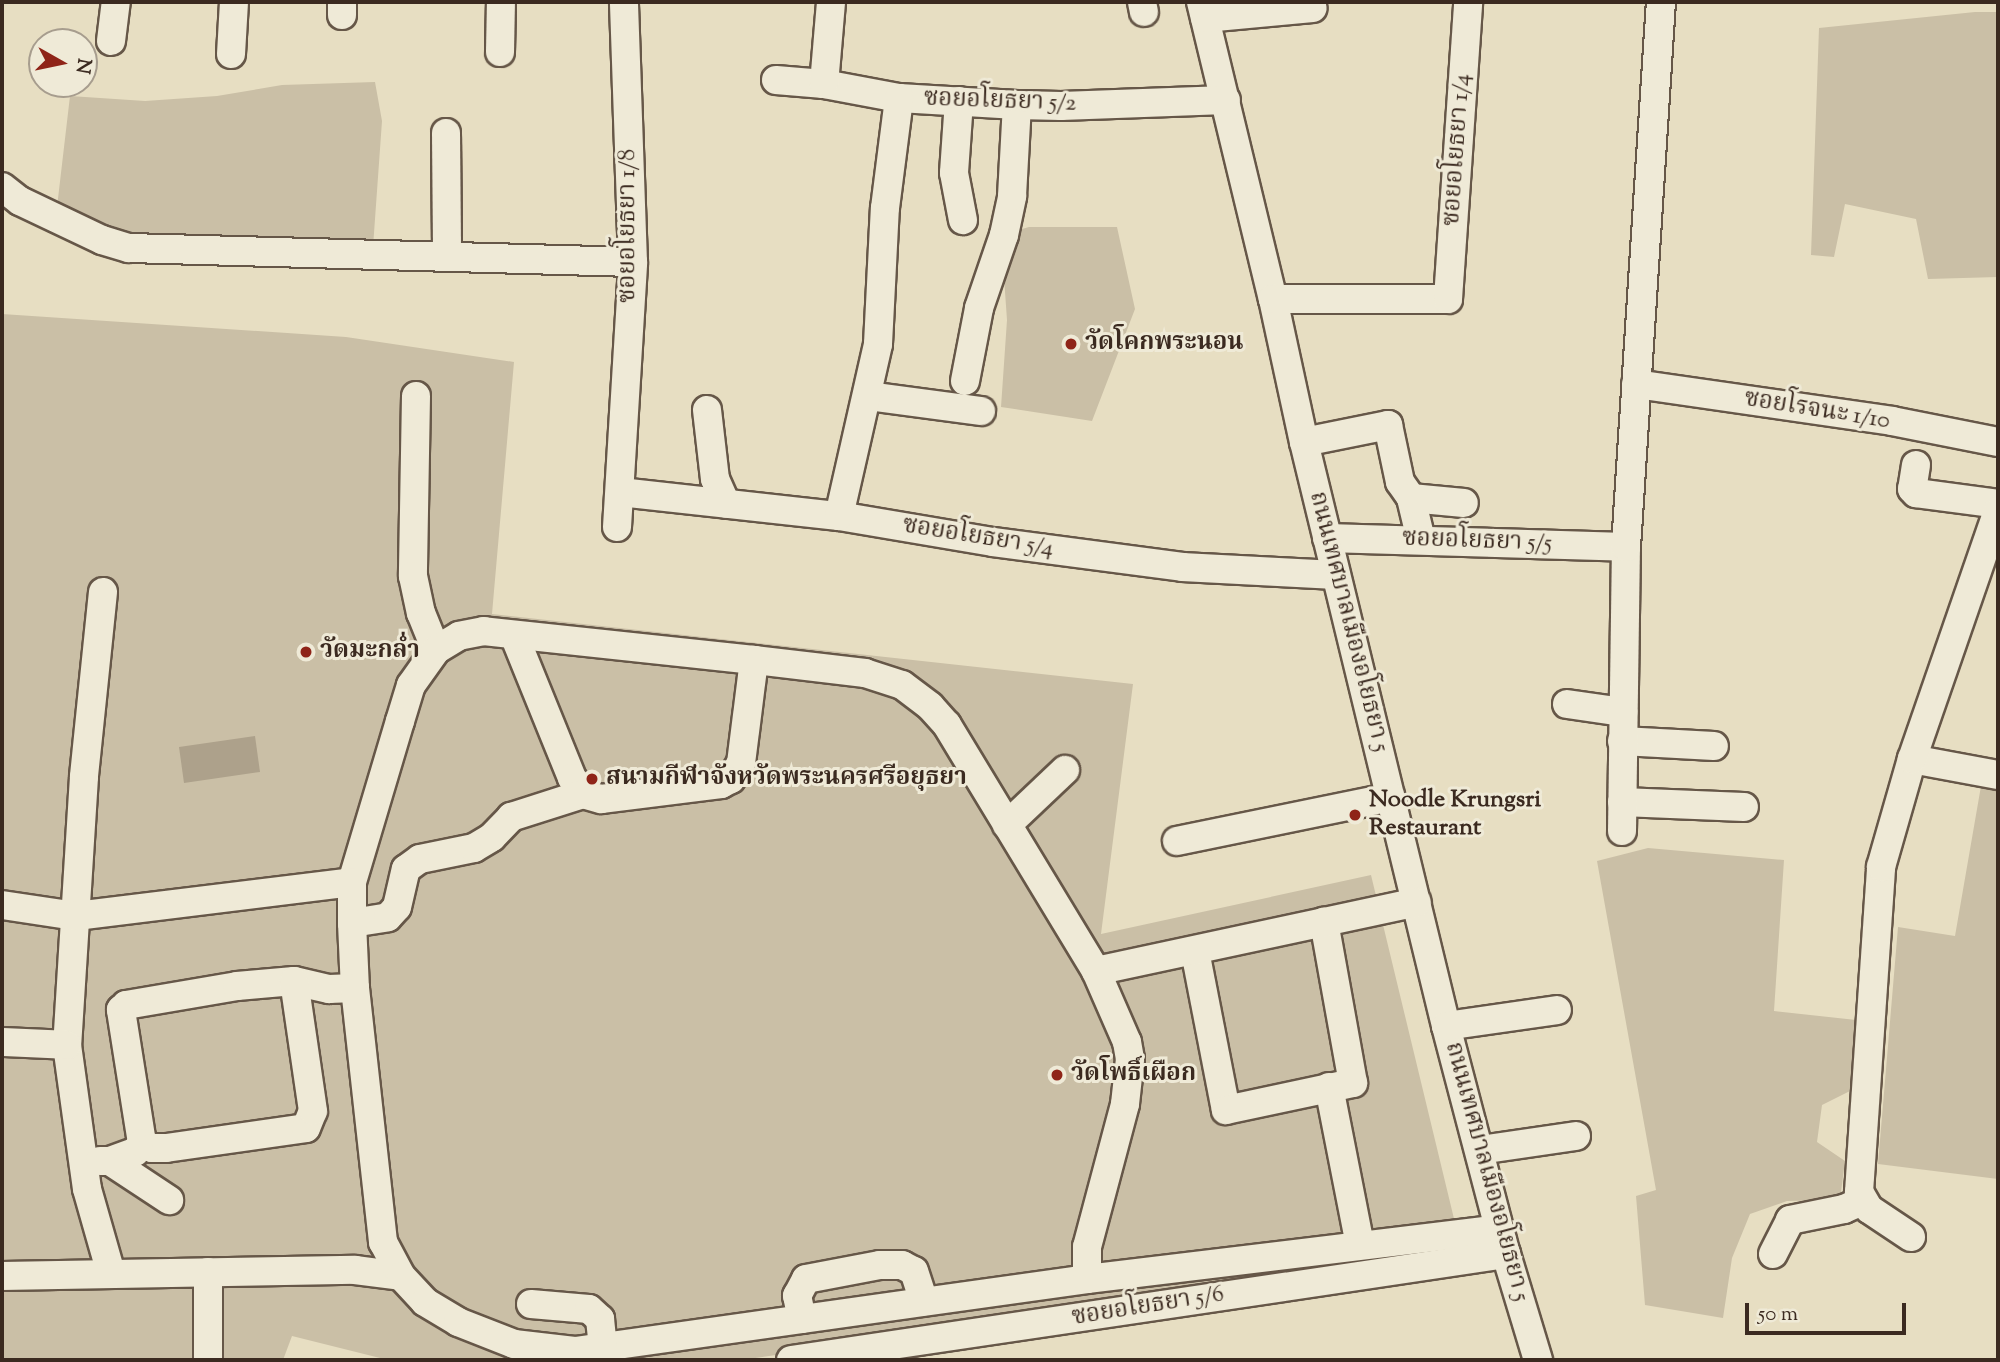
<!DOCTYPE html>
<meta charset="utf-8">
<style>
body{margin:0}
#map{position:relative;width:2000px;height:1362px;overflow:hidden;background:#e7dec2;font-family:"Sorts Mill Goudy","Noto Serif Thai",serif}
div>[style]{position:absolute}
.green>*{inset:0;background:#cabfa6}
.water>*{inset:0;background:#ada18b}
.roads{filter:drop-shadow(2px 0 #665748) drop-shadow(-2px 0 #665748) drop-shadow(0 2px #665748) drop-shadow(0 -2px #665748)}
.minor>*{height:28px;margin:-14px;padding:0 14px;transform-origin:14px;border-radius:14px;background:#efead7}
.dots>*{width:19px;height:19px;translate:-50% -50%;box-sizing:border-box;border:4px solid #efead7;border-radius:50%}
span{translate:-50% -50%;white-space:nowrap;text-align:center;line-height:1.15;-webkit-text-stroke:6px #efead7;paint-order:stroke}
.street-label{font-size:24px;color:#3b2a20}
.poi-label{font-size:24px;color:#3b2a20;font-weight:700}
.left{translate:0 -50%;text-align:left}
.frame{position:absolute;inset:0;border:4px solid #3b2a20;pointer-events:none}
.north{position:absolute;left:28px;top:28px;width:70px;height:70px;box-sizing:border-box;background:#efead7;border:2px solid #a79d8e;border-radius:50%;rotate:99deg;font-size:19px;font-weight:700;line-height:28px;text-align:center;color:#3b2a20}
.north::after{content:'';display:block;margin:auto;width:24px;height:32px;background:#8f2418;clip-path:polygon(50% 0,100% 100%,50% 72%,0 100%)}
.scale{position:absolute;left:1745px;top:1303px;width:161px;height:32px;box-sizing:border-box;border:4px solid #3b2a20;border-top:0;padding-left:9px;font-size:21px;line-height:24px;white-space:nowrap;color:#3b2a20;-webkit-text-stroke:5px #efead7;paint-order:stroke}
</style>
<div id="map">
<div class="green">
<div style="clip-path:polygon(1975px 12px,1998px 12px,1998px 277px,1928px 279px,1916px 219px,1845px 204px,1834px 257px,1811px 255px,1819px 28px)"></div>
<div style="clip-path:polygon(375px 82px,382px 121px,373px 247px,129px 237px,57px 207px,70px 96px,145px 101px,217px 96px,282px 85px)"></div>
<div style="clip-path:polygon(1029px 227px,1117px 227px,1135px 309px,1092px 421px,1001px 407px,1007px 320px,1001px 235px)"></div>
<div style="clip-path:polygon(2px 314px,346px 337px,514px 362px,492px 614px,1133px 684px,1101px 934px,1371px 875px,1463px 1256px,742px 1360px,388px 1360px,292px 1336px,283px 1360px,2px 1360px)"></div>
<div style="clip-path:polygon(1981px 786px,1998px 789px,1998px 1179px,1878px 1164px,1898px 927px,1955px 936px)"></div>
<div style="clip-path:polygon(1648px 848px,1784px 860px,1774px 1011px,1856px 1020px,1850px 1091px,1822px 1105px,1817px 1142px,1845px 1161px,1840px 1200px,1787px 1201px,1750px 1214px,1732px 1258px,1723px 1318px,1645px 1305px,1636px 1196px,1656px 1190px,1597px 861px)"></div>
</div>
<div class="water">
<div style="clip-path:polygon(255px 736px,260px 772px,184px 783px,179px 747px)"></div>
</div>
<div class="roads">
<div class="minor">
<div style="left:1142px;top:2px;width:10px;rotate:79deg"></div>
<div style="left:1201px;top:2px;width:306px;rotate:76.4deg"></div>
<div style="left:1273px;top:299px;width:146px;rotate:77.8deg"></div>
<div style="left:1304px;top:442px;width:601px;rotate:76.33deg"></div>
<div style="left:1446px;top:1026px;width:236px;rotate:75.3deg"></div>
<div style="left:1506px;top:1254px;width:111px;rotate:73.2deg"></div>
<div style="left:342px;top:15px;width:13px;rotate:-90deg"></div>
<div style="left:1205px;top:18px;width:108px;rotate:-5.3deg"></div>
<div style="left:111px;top:41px;width:39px;rotate:-83deg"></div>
<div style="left:500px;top:52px;width:50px;rotate:-88.9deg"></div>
<div style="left:231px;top:54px;width:52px;rotate:-86.7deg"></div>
<div style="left:776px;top:80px;width:48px;rotate:4.8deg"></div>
<div style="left:824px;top:84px;width:76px;rotate:10.6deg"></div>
<div style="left:899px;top:98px;width:118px;rotate:3.4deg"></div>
<div style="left:1017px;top:105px;width:44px;rotate:1.3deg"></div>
<div style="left:1061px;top:106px;width:165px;rotate:-2.1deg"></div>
<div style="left:824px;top:84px;width:82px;rotate:-85.1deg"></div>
<div style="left:959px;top:101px;width:72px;rotate:94deg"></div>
<div style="left:954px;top:173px;width:48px;rotate:79.2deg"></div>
<div style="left:446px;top:133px;width:124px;rotate:89.5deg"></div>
<div style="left:2px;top:187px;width:23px;rotate:38deg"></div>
<div style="left:20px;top:201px;width:91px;rotate:25.4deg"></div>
<div style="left:102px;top:240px;width:28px;rotate:17deg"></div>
<div style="left:129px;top:248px;width:504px;rotate:1.59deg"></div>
<div style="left:1273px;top:299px;width:175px"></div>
<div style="left:1448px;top:299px;width:298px;rotate:-86.1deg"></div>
<div style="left:965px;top:381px;width:74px;rotate:-79.1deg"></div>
<div style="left:979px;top:308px;width:77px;rotate:-71.1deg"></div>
<div style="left:1004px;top:235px;width:40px;rotate:-78deg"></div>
<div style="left:1012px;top:196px;width:91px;rotate:-86.9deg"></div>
<div style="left:1636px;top:384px;width:259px;rotate:8.2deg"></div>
<div style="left:1892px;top:421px;width:108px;rotate:11.2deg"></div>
<div style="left:416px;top:396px;width:180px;rotate:91deg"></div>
<div style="left:413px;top:576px;width:38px;rotate:78deg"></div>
<div style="left:421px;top:613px;width:40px;rotate:68deg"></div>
<div style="left:868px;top:396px;width:114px;rotate:7.6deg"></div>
<div style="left:707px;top:410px;width:69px;rotate:83.4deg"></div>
<div style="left:715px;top:479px;width:27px;rotate:66deg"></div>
<div style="left:1304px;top:442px;width:86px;rotate:-11.4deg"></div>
<div style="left:1388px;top:425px;width:58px;rotate:78.1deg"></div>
<div style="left:1400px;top:482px;width:19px;rotate:55deg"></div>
<div style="left:1411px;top:498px;width:43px;rotate:76.6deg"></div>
<div style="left:1916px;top:465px;width:24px;rotate:99deg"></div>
<div style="left:1912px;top:489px;width:6px;rotate:45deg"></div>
<div style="left:1916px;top:493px;width:83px;rotate:7.6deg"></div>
<div style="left:620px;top:492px;width:220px;rotate:6.3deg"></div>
<div style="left:839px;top:516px;width:156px;rotate:9.6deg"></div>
<div style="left:993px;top:542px;width:191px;rotate:7.5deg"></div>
<div style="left:1182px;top:567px;width:154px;rotate:3deg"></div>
<div style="left:1411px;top:498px;width:53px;rotate:5.4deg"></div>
<div style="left:839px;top:516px;width:176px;rotate:-77.2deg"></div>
<div style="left:878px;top:344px;width:136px;rotate:-87.1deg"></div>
<div style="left:885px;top:208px;width:111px;rotate:-82.7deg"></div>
<div style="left:617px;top:527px;width:265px;rotate:-86.5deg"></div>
<div style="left:633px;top:262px;width:260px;rotate:-92deg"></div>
<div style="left:1327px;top:538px;width:299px;rotate:1.7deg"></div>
<div style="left:103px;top:592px;width:186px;rotate:95.9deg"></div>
<div style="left:84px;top:777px;width:269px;rotate:93.6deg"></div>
<div style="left:67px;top:1045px;width:145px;rotate:82.1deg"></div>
<div style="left:87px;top:1189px;width:87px;rotate:74.1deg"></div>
<div style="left:514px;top:635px;width:154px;rotate:67.9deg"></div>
<div style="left:572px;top:778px;width:19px;rotate:55deg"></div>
<div style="left:583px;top:794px;width:19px;rotate:16deg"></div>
<div style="left:601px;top:799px;width:121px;rotate:-7.1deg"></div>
<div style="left:721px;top:784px;width:11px;rotate:-27deg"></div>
<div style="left:731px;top:779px;width:19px;rotate:-58deg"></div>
<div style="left:741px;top:763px;width:104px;rotate:-82.8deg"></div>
<div style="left:1567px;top:704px;width:57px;rotate:8.1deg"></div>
<div style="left:1622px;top:741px;width:92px;rotate:3.1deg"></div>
<div style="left:1912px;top:759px;width:87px;rotate:10.5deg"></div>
<div style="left:1622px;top:802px;width:122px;rotate:2.3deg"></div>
<div style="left:1007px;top:825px;width:80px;rotate:-43.5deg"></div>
<div style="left:1622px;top:831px;width:284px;rotate:-89.2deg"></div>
<div style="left:1626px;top:547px;width:546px;rotate:-86.33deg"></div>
<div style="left:1177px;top:841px;width:218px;rotate:-11.6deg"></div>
<div style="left:2px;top:905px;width:75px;rotate:8.5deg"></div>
<div style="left:76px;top:916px;width:278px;rotate:-7deg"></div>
<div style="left:352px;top:923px;width:36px;rotate:-9deg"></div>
<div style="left:388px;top:917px;width:13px;rotate:-48deg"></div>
<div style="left:397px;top:907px;width:39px;rotate:-77deg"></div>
<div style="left:406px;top:869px;width:17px;rotate:-36deg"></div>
<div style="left:420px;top:859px;width:55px;rotate:-11.5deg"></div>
<div style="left:474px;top:848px;width:21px;rotate:-31deg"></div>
<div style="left:492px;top:837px;width:28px;rotate:-46deg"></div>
<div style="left:511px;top:817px;width:76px;rotate:-17.7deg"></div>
<div style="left:1195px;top:951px;width:162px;rotate:79deg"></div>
<div style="left:1226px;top:1110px;width:130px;rotate:-12deg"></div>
<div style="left:1353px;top:1083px;width:164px;rotate:-100.2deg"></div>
<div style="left:1096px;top:971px;width:328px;rotate:-12.1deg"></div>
<div style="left:1446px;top:1026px;width:112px;rotate:-8.2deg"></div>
<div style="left:2px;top:1042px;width:65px;rotate:2.6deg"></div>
<div style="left:1329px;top:1087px;width:161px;rotate:78.9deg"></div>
<div style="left:142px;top:1143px;width:135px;rotate:-99deg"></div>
<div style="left:121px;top:1010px;width:7px;rotate:-45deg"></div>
<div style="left:126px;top:1005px;width:113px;rotate:-9.7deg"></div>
<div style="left:237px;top:986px;width:57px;rotate:-5deg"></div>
<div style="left:294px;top:981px;width:36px;rotate:13deg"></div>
<div style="left:329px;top:989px;width:26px;rotate:-2deg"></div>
<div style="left:1480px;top:1150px;width:97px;rotate:-8.3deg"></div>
<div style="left:100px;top:1161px;width:10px"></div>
<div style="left:110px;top:1161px;width:71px;rotate:33.5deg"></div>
<div style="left:110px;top:1161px;width:27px;rotate:-20deg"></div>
<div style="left:135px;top:1152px;width:11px;rotate:-52deg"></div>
<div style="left:142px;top:1143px;width:11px;rotate:27deg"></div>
<div style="left:152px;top:1148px;width:14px"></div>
<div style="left:166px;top:1148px;width:141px;rotate:-8.1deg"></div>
<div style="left:306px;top:1128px;width:18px;rotate:-68deg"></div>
<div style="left:313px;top:1111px;width:131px;rotate:-98.3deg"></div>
<div style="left:1911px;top:1237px;width:50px;rotate:-146.3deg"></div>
<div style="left:1869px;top:1209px;width:20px;rotate:-120deg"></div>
<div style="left:1859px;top:1192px;width:326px;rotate:-86.1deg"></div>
<div style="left:1881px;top:867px;width:112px;rotate:-74deg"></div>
<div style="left:1912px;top:759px;width:262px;rotate:-70.9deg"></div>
<div style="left:1773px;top:1254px;width:38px;rotate:-63deg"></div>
<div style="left:1790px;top:1220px;width:55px;rotate:-11.5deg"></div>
<div style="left:1844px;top:1209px;width:20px;rotate:-24deg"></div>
<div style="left:2px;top:1276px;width:353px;rotate:-1deg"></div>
<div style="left:355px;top:1270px;width:46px;rotate:7.4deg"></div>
<div style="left:1087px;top:1279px;width:32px;rotate:-90deg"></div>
<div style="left:1087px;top:1247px;width:148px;rotate:-75.1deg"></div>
<div style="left:1125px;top:1104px;width:45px;rotate:-83.7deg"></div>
<div style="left:1130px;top:1059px;width:17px;rotate:-100deg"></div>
<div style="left:1127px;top:1042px;width:77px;rotate:-113.6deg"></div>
<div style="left:1096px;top:971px;width:288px;rotate:-121.2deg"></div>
<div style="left:947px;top:725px;width:25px;rotate:-132deg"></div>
<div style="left:930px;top:706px;width:35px;rotate:-143deg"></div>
<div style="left:902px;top:685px;width:39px;rotate:-162deg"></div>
<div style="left:865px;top:673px;width:112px;rotate:-173.3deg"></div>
<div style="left:754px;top:660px;width:272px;rotate:-173.9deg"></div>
<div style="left:484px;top:631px;width:25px;rotate:169deg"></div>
<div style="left:459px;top:636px;width:27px;rotate:149deg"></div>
<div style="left:436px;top:650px;width:43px;rotate:125.5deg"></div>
<div style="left:411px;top:685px;width:38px;rotate:107deg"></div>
<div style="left:400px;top:721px;width:168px;rotate:106.6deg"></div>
<div style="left:352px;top:882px;width:41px;rotate:90deg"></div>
<div style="left:352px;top:923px;width:65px;rotate:87.4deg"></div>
<div style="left:355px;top:988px;width:256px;rotate:83.7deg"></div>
<div style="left:383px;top:1242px;width:38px;rotate:62deg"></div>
<div style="left:401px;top:1276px;width:35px;rotate:47deg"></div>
<div style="left:425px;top:1302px;width:39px;rotate:31deg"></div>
<div style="left:458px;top:1322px;width:60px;rotate:21.4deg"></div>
<div style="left:514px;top:1344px;width:61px;rotate:6.5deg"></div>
<div style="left:575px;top:1351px;width:517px;rotate:-8deg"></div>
<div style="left:1087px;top:1279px;width:415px;rotate:-6.9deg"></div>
<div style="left:531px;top:1304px;width:58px;rotate:4.9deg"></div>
<div style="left:589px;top:1309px;width:15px;rotate:42deg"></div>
<div style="left:600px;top:1319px;width:28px;rotate:84deg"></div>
<div style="left:802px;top:1319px;width:24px;rotate:-102deg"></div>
<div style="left:797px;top:1296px;width:19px;rotate:-62deg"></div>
<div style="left:806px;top:1279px;width:75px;rotate:-10.7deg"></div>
<div style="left:880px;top:1265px;width:22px"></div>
<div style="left:902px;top:1265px;width:13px;rotate:27deg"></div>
<div style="left:914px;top:1271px;width:32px;rotate:72deg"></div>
<div style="left:208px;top:1360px;width:88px;rotate:-90deg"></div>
<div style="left:791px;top:1360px;width:723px;rotate:-8.43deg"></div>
</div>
</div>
<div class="dots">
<div style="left:1071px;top:344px;background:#8f2418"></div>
<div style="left:306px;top:652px;background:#8f2418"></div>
<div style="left:592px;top:779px;background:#8f2418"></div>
<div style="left:1355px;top:815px;background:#8f2418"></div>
<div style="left:1057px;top:1075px;background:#8f2418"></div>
</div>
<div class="street-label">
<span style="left:1000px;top:102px;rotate:2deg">ซอยอโยธยา 5/2</span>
<span style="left:1458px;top:150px;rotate:-86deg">ซอยอโยธยา 1/4</span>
<span style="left:629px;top:226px;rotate:-90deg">ซอยอโยธยา 1/8</span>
<span style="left:1817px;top:411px;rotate:9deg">ซอยโรจนะ 1/10</span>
<span style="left:978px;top:538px;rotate:9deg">ซอยอโยธยา 5/4</span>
<span style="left:1477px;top:542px;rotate:2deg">ซอยอโยธยา 5/5</span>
<span style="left:1348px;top:622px;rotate:76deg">ถนนเทศบาลเมืองอโยธยา 5</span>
<span style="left:1486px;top:1172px;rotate:75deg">ถนนเทศบาลเมืองอโยธยา 5</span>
<span style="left:1148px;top:1307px;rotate:-9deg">ซอยอโยธยา 5/6</span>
</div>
<div class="poi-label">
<span class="left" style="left:1085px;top:344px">วัดโคกพระนอน</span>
<span class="left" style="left:320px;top:652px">วัดมะกล่ำ</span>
<span class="left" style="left:606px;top:779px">สนามกีฬาจังหวัดพระนครศรีอยุธยา</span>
<span class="left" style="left:1369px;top:815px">Noodle Krungsri<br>Restaurant</span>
<span class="left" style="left:1071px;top:1075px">วัดโพธิ์เผือก</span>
</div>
<div class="frame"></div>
<div class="north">N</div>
<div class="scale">50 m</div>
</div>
